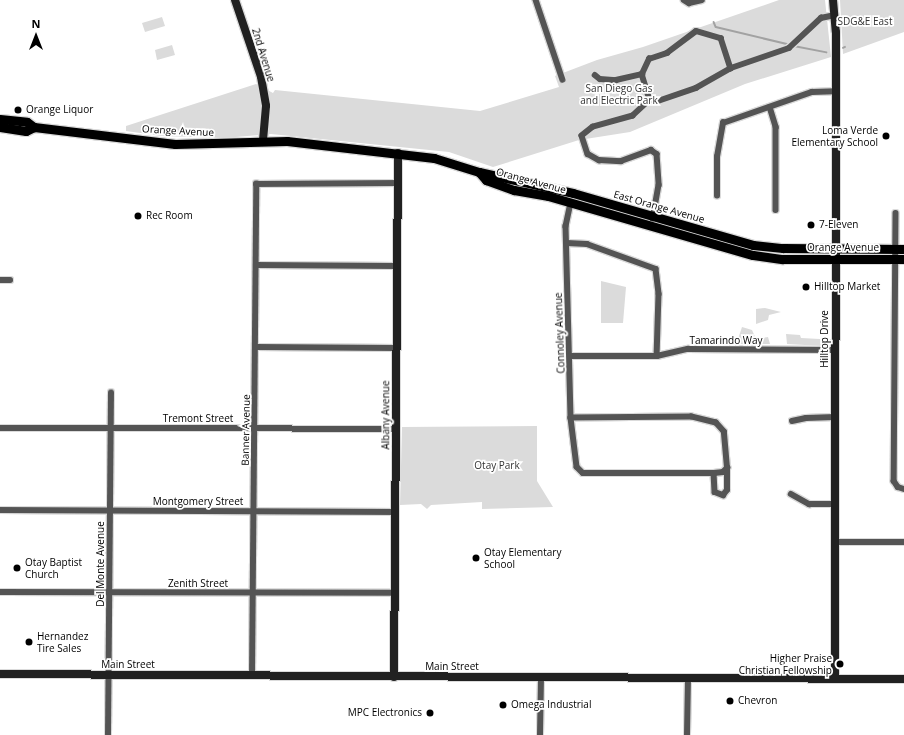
<!DOCTYPE html>
<style>
body{margin:0}
#map{position:relative;width:904px;height:735px;overflow:hidden;background:#fff;font-family:"Open Sans",sans-serif}
div>[style]{position:absolute}
.green>*{inset:0;background:#dbdbdb}
.stream>*{height:1.5px;margin:-0.75px;padding:0 0.75px;transform-origin:0.75px;border-radius:0.75px;background:#a2a2a2}
.roads{filter:drop-shadow(1px 0 #dbdbdb) drop-shadow(-1px 0 #dbdbdb) drop-shadow(0 1px #dbdbdb) drop-shadow(0 -1px #dbdbdb)}
.street>*{height:5.5px;margin:-2.75px;padding:0 2.75px;transform-origin:2.75px;border-radius:2.75px;background:#545454}
.secondary>*{height:8px;margin:-4px;padding:0 4px;transform-origin:4px;border-radius:4px;background:#212121}
.primary>*{height:9px;margin:-4.5px;padding:0 4.5px;transform-origin:4.5px;border-radius:4.5px;background:#000}
.dots>*{width:11px;height:11px;translate:-50% -50%;box-sizing:border-box;border:2px solid #fff;border-radius:50%}
span{translate:-50% -50%;white-space:nowrap;text-align:center;line-height:1.15;-webkit-text-stroke:3.5px #fff;paint-order:stroke}
.park-label{font-size:10px;color:#323232}
.street-label{font-size:10px;color:#000}
.poi-label{font-size:10px;color:#000}
.left{translate:0 -50%;text-align:left}
.right{translate:-100% -50%;text-align:right}
.north{position:absolute;left:16px;top:16px;width:40px;height:40px;-webkit-text-stroke:3px #fff;paint-order:stroke;rotate:0deg;font-size:11px;font-weight:700;line-height:16px;text-align:center;color:#000}
.north::after{content:'';display:block;margin:auto;width:14px;height:18px;background:#000;clip-path:polygon(50% 0,100% 100%,50% 72%,0 100%)}
</style>
<div id="map">
<div class="green">
<div style="clip-path:polygon(779px 0,825px 0,831px 57px,745px 84px,630px 132px,579px 140px,493px 167px,449px 152px,271px 134px,224px 138px,162px 136px,126px 131px,126px 126px,256px 84px,273px 93px,275px 90px,480px 111px,559px 87px,555px 76px,597px 60px,643px 47px)"></div>
<div style="clip-path:polygon(840px 0,904px 0,904px 32px,843px 54px)"></div>
<div style="clip-path:polygon(162px 17px,165px 26px,145px 32px,142px 23px)"></div>
<div style="clip-path:polygon(172px 45px,175px 55px,157px 60px,155px 50px)"></div>
<div style="clip-path:polygon(601px 281px,626px 287px,623px 323px,601px 323px)"></div>
<div style="clip-path:polygon(765px 308px,781px 312px,769px 315px,768px 320px,756px 324px,756px 309px)"></div>
<div style="clip-path:polygon(742px 327px,752px 330px,756px 339px,768px 337px,770px 344px,724px 344px,723px 339px,738px 339px)"></div>
<div style="clip-path:polygon(786px 334px,800px 335px,801px 338px,820px 339px,823px 346px,787px 344px)"></div>
<div style="clip-path:polygon(537px 426px,537px 481px,553px 507px,482px 509px,482px 502px,431px 505px,427px 509px,421px 504px,400px 505px,402px 427px)"></div>
</div>
<div class="stream">
<div style="left:714px;top:22px;width:5px;rotate:68deg"></div>
<div style="left:716px;top:27px;width:77px;rotate:13.5deg"></div>
<div style="left:794px;top:46px;width:33px;rotate:11deg"></div>
<div style="left:843px;top:48px;width:2px;rotate:-27deg"></div>
</div>
<div class="roads">
<div class="street">
<div style="left:536px;top:0;width:84px;rotate:71.4deg"></div>
<div style="left:684px;top:0;width:6px;rotate:31deg"></div>
<div style="left:689px;top:3px;width:13px;rotate:-13deg"></div>
<div style="left:642px;top:74px;width:27px;rotate:73deg"></div>
<div style="left:650px;top:100px;width:8px;rotate:7deg"></div>
<div style="left:658px;top:101px;width:40px;rotate:-18.9deg"></div>
<div style="left:696px;top:88px;width:40px;rotate:-29.7deg"></div>
<div style="left:595px;top:75px;width:6px;rotate:39deg"></div>
<div style="left:600px;top:79px;width:16px;rotate:4deg"></div>
<div style="left:616px;top:80px;width:27px;rotate:-13deg"></div>
<div style="left:642px;top:74px;width:17px;rotate:-65deg"></div>
<div style="left:649px;top:59px;width:19px;rotate:-18deg"></div>
<div style="left:667px;top:53px;width:36px;rotate:-37deg"></div>
<div style="left:696px;top:31px;width:26px;rotate:16deg"></div>
<div style="left:721px;top:38px;width:32px;rotate:72deg"></div>
<div style="left:731px;top:68px;width:61px;rotate:-19deg"></div>
<div style="left:789px;top:48px;width:44px;rotate:-43.2deg"></div>
<div style="left:821px;top:18px;width:14px;rotate:-12deg"></div>
<div style="left:650px;top:100px;width:23px;rotate:137deg"></div>
<div style="left:633px;top:116px;width:41px;rotate:164.6deg"></div>
<div style="left:593px;top:127px;width:14px;rotate:141deg"></div>
<div style="left:582px;top:136px;width:19px;rotate:72deg"></div>
<div style="left:588px;top:154px;width:13px;rotate:29deg"></div>
<div style="left:599px;top:160px;width:22px;rotate:3deg"></div>
<div style="left:621px;top:161px;width:32px;rotate:-20deg"></div>
<div style="left:651px;top:150px;width:7px;rotate:34deg"></div>
<div style="left:657px;top:154px;width:31px;rotate:86deg"></div>
<div style="left:659px;top:185px;width:34px;rotate:100deg"></div>
<div style="left:770px;top:107px;width:21px;rotate:73deg"></div>
<div style="left:776px;top:127px;width:83px;rotate:90deg"></div>
<div style="left:717px;top:196px;width:39px;rotate:-90deg"></div>
<div style="left:717px;top:157px;width:35px;rotate:-80deg"></div>
<div style="left:723px;top:123px;width:94px;rotate:-19.2deg"></div>
<div style="left:812px;top:92px;width:23px;rotate:-2deg"></div>
<div style="left:571px;top:203px;width:24px;rotate:102deg"></div>
<div style="left:566px;top:226px;width:192px;rotate:88.5deg"></div>
<div style="left:571px;top:418px;width:49px;rotate:83deg"></div>
<div style="left:577px;top:467px;width:8px;rotate:45deg"></div>
<div style="left:583px;top:473px;width:131px"></div>
<div style="left:714px;top:473px;width:9px;rotate:-6deg"></div>
<div style="left:723px;top:472px;width:6px;rotate:-45deg"></div>
<div style="left:727px;top:468px;width:36px;rotate:-95deg"></div>
<div style="left:724px;top:432px;width:12px;rotate:-132deg"></div>
<div style="left:716px;top:423px;width:25px;rotate:-166deg"></div>
<div style="left:692px;top:417px;width:121px;rotate:179.5deg"></div>
<div style="left:896px;top:213px;width:268px;rotate:90.4deg"></div>
<div style="left:894px;top:481px;width:7px;rotate:56deg"></div>
<div style="left:898px;top:487px;width:6px;rotate:18deg"></div>
<div style="left:567px;top:243px;width:20px;rotate:3deg"></div>
<div style="left:587px;top:244px;width:73px;rotate:19.9deg"></div>
<div style="left:656px;top:269px;width:25px;rotate:83deg"></div>
<div style="left:659px;top:294px;width:62px;rotate:91.8deg"></div>
<div style="left:256px;top:265px;width:141px;rotate:0.4deg"></div>
<div style="left:0;top:280px;width:10px"></div>
<div style="left:256px;top:347px;width:141px;rotate:0.4deg"></div>
<div style="left:570px;top:356px;width:87px"></div>
<div style="left:657px;top:356px;width:32px;rotate:-13deg"></div>
<div style="left:688px;top:349px;width:147px;rotate:0.4deg"></div>
<div style="left:792px;top:421px;width:14px;rotate:-12deg"></div>
<div style="left:806px;top:418px;width:29px;rotate:-2deg"></div>
<div style="left:0;top:428px;width:396px;rotate:0.1deg"></div>
<div style="left:714px;top:473px;width:19px;rotate:87deg"></div>
<div style="left:715px;top:492px;width:9px;rotate:21deg"></div>
<div style="left:723px;top:495px;width:6px;rotate:-51deg"></div>
<div style="left:727px;top:490px;width:22px;rotate:-90deg"></div>
<div style="left:791px;top:494px;width:21px;rotate:29deg"></div>
<div style="left:809px;top:504px;width:26px"></div>
<div style="left:0;top:510px;width:396px;rotate:0.3deg"></div>
<div style="left:835px;top:542px;width:69px"></div>
<div style="left:0;top:592px;width:395px;rotate:0.1deg"></div>
<div style="left:252px;top:676px;width:492px;rotate:-89.5deg"></div>
<div style="left:256px;top:184px;width:141px;rotate:-0.4deg"></div>
<div style="left:108px;top:735px;width:342px;rotate:-89.5deg"></div>
<div style="left:540px;top:735px;width:58px;rotate:-89deg"></div>
<div style="left:687px;top:735px;width:57px;rotate:-89deg"></div>
</div>
<div class="secondary">
<div style="left:235px;top:0;width:81px;rotate:71.3deg"></div>
<div style="left:261px;top:77px;width:29px;rotate:80deg"></div>
<div style="left:266px;top:106px;width:35px;rotate:95deg"></div>
<div style="left:833px;top:0;width:32px;rotate:85deg"></div>
<div style="left:836px;top:32px;width:647px;rotate:90.09deg"></div>
<div style="left:0;top:674px;width:904px;rotate:0.32deg"></div>
<div style="left:394px;top:677px;width:524px;rotate:-89.56deg"></div>
</div>
<div class="primary">
<div style="left:0;top:119px;width:27px;rotate:6deg"></div>
<div style="left:27px;top:122px;width:9px;rotate:36deg"></div>
<div style="left:34px;top:127px;width:142px;rotate:6.9deg"></div>
<div style="left:175px;top:144px;width:112px;rotate:-1.5deg"></div>
<div style="left:287px;top:141px;width:148px;rotate:6.6deg"></div>
<div style="left:434px;top:158px;width:47px;rotate:17.3deg"></div>
<div style="left:479px;top:172px;width:11px;rotate:49deg"></div>
<div style="left:486px;top:180px;width:30px;rotate:20deg"></div>
<div style="left:514px;top:190px;width:35px;rotate:10deg"></div>
<div style="left:548px;top:196px;width:213px;rotate:16.1deg"></div>
<div style="left:753px;top:255px;width:30px;rotate:8deg"></div>
<div style="left:783px;top:259px;width:121px"></div>
<div style="left:0;top:127px;width:26px;rotate:9deg"></div>
<div style="left:26px;top:131px;width:9px;rotate:-27deg"></div>
<div style="left:479px;top:172px;width:96px;rotate:12.6deg"></div>
<div style="left:573px;top:193px;width:187px;rotate:16.1deg"></div>
<div style="left:753px;top:245px;width:30px;rotate:6deg"></div>
<div style="left:783px;top:248px;width:121px;rotate:0.5deg"></div>
</div>
</div>
<div class="dots">
<div style="left:18px;top:110px;background:#000"></div>
<div style="left:886px;top:136px;background:#000"></div>
<div style="left:138px;top:216px;background:#000"></div>
<div style="left:811px;top:225px;background:#000"></div>
<div style="left:806px;top:287px;background:#000"></div>
<div style="left:476px;top:558px;background:#000"></div>
<div style="left:17px;top:568px;background:#000"></div>
<div style="left:29px;top:642px;background:#000"></div>
<div style="left:840px;top:664px;background:#000"></div>
<div style="left:730px;top:701px;background:#000"></div>
<div style="left:503px;top:705px;background:#000"></div>
<div style="left:430px;top:713px;background:#000"></div>
</div>
<div class="park-label">
<span style="left:865px;top:22px">SDG&amp;E East</span>
<span style="left:619px;top:94px">San Diego Gas<br>and Electric Park</span>
<span style="left:497px;top:466px">Otay Park</span>
</div>
<div class="street-label">
<span style="left:263px;top:55px;rotate:73deg">2nd Avenue</span>
<span style="left:178px;top:131px;rotate:3deg">Orange Avenue</span>
<span style="left:531px;top:181px;rotate:15deg">Orange Avenue</span>
<span style="left:659px;top:207px;rotate:16deg">East Orange Avenue</span>
<span style="left:843px;top:248px">Orange Avenue</span>
<span style="left:560px;top:333px;rotate:-92deg">Connoley Avenue</span>
<span style="left:825px;top:339px;rotate:-90deg">Hilltop Drive</span>
<span style="left:726px;top:341px">Tamarindo Way</span>
<span style="left:386px;top:415px;rotate:-90deg">Albany Avenue</span>
<span style="left:198px;top:419px">Tremont Street</span>
<span style="left:246px;top:430px;rotate:-89deg">Banner Avenue</span>
<span style="left:198px;top:502px">Montgomery Street</span>
<span style="left:101px;top:564px;rotate:-90deg">Del Monte Avenue</span>
<span style="left:198px;top:584px">Zenith Street</span>
<span style="left:128px;top:665px">Main Street</span>
<span style="left:452px;top:667px">Main Street</span>
</div>
<div class="poi-label">
<span class="left" style="left:26px;top:110px">Orange Liquor</span>
<span class="right" style="left:878px;top:136px">Loma Verde<br>Elementary School</span>
<span class="left" style="left:146px;top:216px">Rec Room</span>
<span class="left" style="left:819px;top:225px">7-Eleven</span>
<span class="left" style="left:814px;top:287px">Hilltop Market</span>
<span class="left" style="left:484px;top:558px">Otay Elementary<br>School</span>
<span class="left" style="left:25px;top:568px">Otay Baptist<br>Church</span>
<span class="left" style="left:37px;top:642px">Hernandez<br>Tire Sales</span>
<span class="right" style="left:832px;top:664px">Higher Praise<br>Christian Fellowship</span>
<span class="left" style="left:738px;top:701px">Chevron</span>
<span class="left" style="left:511px;top:705px">Omega Industrial</span>
<span class="right" style="left:422px;top:713px">MPC Electronics</span>
</div>
<div class="north">N</div>
</div>
